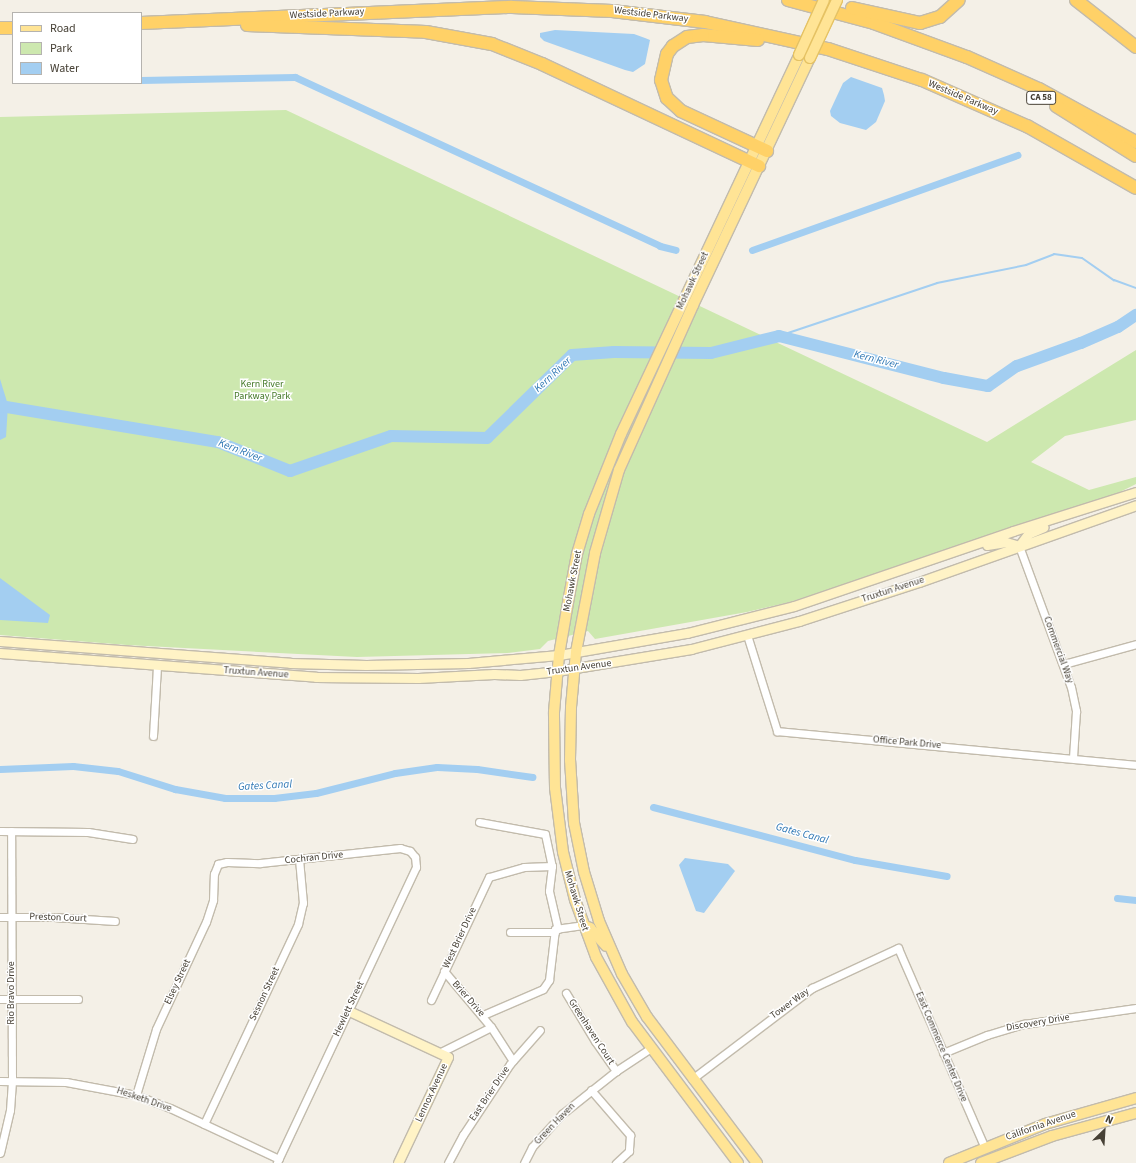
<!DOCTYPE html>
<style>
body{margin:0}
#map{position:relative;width:1136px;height:1163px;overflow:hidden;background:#f4f0e7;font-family:"Source Sans 3",sans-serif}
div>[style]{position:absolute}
.green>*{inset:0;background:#cde8af}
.water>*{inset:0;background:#a3cef1}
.stream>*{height:2px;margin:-1px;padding:0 1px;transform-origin:1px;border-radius:1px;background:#a3cef1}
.canal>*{height:7px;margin:-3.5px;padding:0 3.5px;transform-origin:3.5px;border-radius:3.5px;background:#a3cef1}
.river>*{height:12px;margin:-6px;padding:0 6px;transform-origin:6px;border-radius:6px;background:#a3cef1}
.roads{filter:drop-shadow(1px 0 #c2bbac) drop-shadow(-1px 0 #c2bbac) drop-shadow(0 1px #c2bbac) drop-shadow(0 -1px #c2bbac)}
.street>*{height:7px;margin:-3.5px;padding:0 3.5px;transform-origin:3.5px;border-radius:3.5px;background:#fff}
.secondary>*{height:9px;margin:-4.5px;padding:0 4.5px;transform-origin:4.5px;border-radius:4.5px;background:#fff3c6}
.primary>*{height:10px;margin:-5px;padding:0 5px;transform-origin:5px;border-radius:5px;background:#ffe495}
.highway>*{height:12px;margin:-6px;padding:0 6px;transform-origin:6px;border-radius:6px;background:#ffd167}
.bridges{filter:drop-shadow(1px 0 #e5c264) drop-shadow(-1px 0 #e5c264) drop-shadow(0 1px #e5c264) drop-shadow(0 -1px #e5c264)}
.primary-bridge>*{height:10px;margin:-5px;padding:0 5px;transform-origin:5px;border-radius:5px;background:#ffe495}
span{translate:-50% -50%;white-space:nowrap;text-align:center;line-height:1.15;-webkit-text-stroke:3px #fff;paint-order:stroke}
.shield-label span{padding:1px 3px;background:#fff;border:1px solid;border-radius:3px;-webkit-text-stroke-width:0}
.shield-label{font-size:9px;color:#474136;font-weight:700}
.street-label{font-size:10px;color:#474136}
.park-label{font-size:10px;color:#447928}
.water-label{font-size:11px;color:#2e77b4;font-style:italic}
.legend{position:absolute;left:12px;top:12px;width:130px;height:72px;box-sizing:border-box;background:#fff;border:1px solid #b5b3af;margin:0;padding:5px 7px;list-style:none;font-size:12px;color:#474136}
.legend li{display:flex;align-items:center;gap:8px;height:20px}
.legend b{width:20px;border:1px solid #b5b3af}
.north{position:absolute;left:1084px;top:1111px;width:40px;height:40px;-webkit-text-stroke:3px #fff;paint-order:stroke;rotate:25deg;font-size:11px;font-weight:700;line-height:16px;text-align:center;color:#474136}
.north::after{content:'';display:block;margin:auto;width:14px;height:18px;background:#474136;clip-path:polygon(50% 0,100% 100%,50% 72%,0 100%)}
</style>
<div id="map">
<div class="green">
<div style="clip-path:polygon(286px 110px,987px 442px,1136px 350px,1136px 420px,1065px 436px,1031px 462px,1089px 490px,1136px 477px,1136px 484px,1106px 499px,790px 602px,747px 612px,595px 639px,588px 631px,548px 641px,540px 649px,507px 653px,357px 657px,127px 645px,0 635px,0 117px)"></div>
</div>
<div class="water">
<div style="clip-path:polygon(555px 30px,634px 34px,645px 38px,650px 40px,645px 64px,633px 72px,625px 70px,544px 41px,540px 37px,540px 33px)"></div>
<div style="clip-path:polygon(851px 77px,882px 88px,884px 95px,885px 101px,876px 122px,866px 130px,840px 123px,831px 116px,830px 111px,843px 83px)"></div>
<div style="clip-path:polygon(0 379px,8px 405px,6px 437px,0 440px)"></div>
<div style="clip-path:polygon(0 578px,50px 615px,48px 623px,0 620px)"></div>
<div style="clip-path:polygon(685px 858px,728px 864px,735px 871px,704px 913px,696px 911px,679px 865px)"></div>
</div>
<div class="stream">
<div style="left:779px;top:336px;width:167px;rotate:-18.5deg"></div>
<div style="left:937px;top:283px;width:91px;rotate:-11.4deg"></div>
<div style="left:1026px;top:265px;width:30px;rotate:-21deg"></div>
<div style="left:1054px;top:254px;width:28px;rotate:8deg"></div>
<div style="left:1082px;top:258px;width:39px;rotate:35deg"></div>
<div style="left:1114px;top:280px;width:23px;rotate:20deg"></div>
</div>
<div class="canal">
<div style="left:141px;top:80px;width:154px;rotate:-1.1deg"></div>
<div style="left:295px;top:77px;width:402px;rotate:24.8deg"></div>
<div style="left:660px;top:246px;width:16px;rotate:14deg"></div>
<div style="left:752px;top:250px;width:282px;rotate:-19.7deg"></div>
<div style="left:0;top:769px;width:73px;rotate:-2.4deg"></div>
<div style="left:73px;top:766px;width:45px;rotate:6.3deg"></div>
<div style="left:118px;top:771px;width:60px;rotate:17.5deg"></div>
<div style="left:175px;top:789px;width:51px;rotate:10.2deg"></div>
<div style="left:225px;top:798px;width:49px"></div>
<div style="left:274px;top:798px;width:42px;rotate:-6.8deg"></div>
<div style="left:316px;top:793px;width:81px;rotate:-14.2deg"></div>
<div style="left:395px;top:773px;width:42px;rotate:-8.1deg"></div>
<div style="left:437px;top:767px;width:40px;rotate:2.9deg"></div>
<div style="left:477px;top:769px;width:56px;rotate:8.3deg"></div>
<div style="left:653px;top:807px;width:209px;rotate:14.7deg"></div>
<div style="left:855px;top:860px;width:93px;rotate:9.9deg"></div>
<div style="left:1117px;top:898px;width:19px;rotate:6deg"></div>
</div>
<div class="river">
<div style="left:0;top:406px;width:221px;rotate:9.4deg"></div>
<div style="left:218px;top:442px;width:78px;rotate:21.9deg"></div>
<div style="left:290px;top:471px;width:107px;rotate:-19.1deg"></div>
<div style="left:391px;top:436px;width:96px;rotate:1.2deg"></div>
<div style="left:487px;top:438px;width:119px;rotate:-44.3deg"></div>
<div style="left:572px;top:355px;width:42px;rotate:-4.1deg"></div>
<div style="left:614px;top:352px;width:97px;rotate:0.6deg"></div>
<div style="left:711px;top:353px;width:70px;rotate:-14deg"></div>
<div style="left:779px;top:336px;width:170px;rotate:14.3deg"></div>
<div style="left:944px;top:378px;width:45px;rotate:10.3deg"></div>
<div style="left:988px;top:386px;width:35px;rotate:-35deg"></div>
<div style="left:1017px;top:366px;width:68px;rotate:-19.8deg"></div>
<div style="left:1081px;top:343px;width:40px;rotate:-23.4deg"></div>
<div style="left:1118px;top:327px;width:22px;rotate:-34deg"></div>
</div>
<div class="roads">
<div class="street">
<div style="left:1019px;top:546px;width:150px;rotate:69.8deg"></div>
<div style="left:1071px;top:687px;width:25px;rotate:78deg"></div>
<div style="left:1076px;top:711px;width:47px;rotate:93.7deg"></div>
<div style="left:747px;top:635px;width:101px;rotate:72.6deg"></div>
<div style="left:777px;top:731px;width:361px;rotate:5.4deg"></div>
<div style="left:1064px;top:664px;width:75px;rotate:-15.5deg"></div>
<div style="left:153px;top:736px;width:70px;rotate:-86.7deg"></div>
<div style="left:479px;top:822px;width:67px;rotate:10.3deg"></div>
<div style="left:545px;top:834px;width:33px;rotate:78deg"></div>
<div style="left:552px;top:866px;width:25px;rotate:97deg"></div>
<div style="left:549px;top:891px;width:39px;rotate:77deg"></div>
<div style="left:0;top:831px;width:88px;rotate:0.7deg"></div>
<div style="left:88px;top:832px;width:45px;rotate:9deg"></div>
<div style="left:0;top:917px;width:54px"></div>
<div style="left:54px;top:917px;width:61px;rotate:3.8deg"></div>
<div style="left:510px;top:932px;width:45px"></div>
<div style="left:444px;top:971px;width:73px;rotate:50deg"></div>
<div style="left:566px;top:993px;width:56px;rotate:58.9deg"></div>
<div style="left:595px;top:1041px;width:37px;rotate:55deg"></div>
<div style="left:0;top:999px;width:78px"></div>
<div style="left:431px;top:1000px;width:136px;rotate:-64.8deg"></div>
<div style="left:489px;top:877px;width:36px;rotate:-16deg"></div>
<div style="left:524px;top:867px;width:28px;rotate:-2deg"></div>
<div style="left:483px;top:1015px;width:65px;rotate:-23.4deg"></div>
<div style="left:543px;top:989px;width:11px;rotate:-56deg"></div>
<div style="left:549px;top:980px;width:51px;rotate:-83.3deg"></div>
<div style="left:555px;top:929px;width:28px;rotate:-8deg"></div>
<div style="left:439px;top:1053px;width:58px;rotate:-26.6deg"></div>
<div style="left:491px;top:1027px;width:40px;rotate:57.1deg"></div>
<div style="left:943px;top:1053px;width:48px;rotate:-22.2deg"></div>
<div style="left:987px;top:1035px;width:39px;rotate:-17deg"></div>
<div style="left:1024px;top:1024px;width:113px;rotate:-8.1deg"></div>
<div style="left:692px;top:1079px;width:151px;rotate:-37.2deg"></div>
<div style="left:812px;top:988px;width:95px;rotate:-24.9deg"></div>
<div style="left:898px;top:948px;width:216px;rotate:66.5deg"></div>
<div style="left:0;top:1081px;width:66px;rotate:0.9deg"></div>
<div style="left:66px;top:1082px;width:71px;rotate:10.5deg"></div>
<div style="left:136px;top:1095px;width:36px;rotate:21deg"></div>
<div style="left:170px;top:1108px;width:120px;rotate:25.1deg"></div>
<div style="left:591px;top:1090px;width:60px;rotate:49.1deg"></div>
<div style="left:630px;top:1135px;width:16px;rotate:94deg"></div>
<div style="left:629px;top:1151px;width:18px;rotate:137deg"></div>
<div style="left:136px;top:1095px;width:69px;rotate:-73.1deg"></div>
<div style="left:156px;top:1029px;width:118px;rotate:-65deg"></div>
<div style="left:206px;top:922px;width:23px;rotate:-72deg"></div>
<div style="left:213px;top:900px;width:26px;rotate:-88deg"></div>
<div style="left:214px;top:874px;width:11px;rotate:-68deg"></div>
<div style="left:218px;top:864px;width:9px;rotate:-13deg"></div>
<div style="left:227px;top:862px;width:33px;rotate:2deg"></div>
<div style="left:260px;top:863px;width:141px;rotate:-6.1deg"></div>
<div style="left:400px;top:848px;width:10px;rotate:17deg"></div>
<div style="left:410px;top:851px;width:8px;rotate:50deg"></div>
<div style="left:415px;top:857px;width:10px;rotate:84deg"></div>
<div style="left:416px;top:867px;width:327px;rotate:115.2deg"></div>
<div style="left:204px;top:1124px;width:221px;rotate:-64.8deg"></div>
<div style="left:298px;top:924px;width:22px;rotate:-77deg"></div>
<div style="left:303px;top:903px;width:44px;rotate:-95.2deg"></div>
<div style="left:0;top:1153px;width:44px;rotate:-76.9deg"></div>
<div style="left:10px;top:1110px;width:29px;rotate:-86deg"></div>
<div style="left:12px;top:1081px;width:250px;rotate:-90.2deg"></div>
<div style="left:448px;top:1163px;width:32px;rotate:-62deg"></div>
<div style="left:463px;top:1135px;width:85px;rotate:-56.5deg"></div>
<div style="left:510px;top:1064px;width:45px;rotate:-48.6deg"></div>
<div style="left:524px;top:1163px;width:18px;rotate:-63deg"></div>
<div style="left:532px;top:1147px;width:45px;rotate:-47.7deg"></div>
<div style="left:562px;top:1114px;width:69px;rotate:-38.5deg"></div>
<div style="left:616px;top:1071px;width:42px;rotate:-33.3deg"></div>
</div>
<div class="secondary">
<div style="left:987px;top:545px;width:19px;rotate:-9deg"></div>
<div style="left:1006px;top:542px;width:14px;rotate:17deg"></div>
<div style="left:1019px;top:546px;width:15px;rotate:-53deg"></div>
<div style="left:1028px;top:534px;width:17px;rotate:-24deg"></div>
<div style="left:0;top:641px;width:291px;rotate:4.3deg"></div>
<div style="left:290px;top:663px;width:76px;rotate:1.5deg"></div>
<div style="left:366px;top:665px;width:102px;rotate:-1.1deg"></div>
<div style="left:468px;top:663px;width:91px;rotate:-5deg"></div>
<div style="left:559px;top:655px;width:130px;rotate:-9.8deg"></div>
<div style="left:687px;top:633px;width:110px;rotate:-14.2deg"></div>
<div style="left:794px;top:606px;width:231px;rotate:-18.9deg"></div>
<div style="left:1013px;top:531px;width:129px;rotate:-17.6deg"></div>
<div style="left:0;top:653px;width:317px;rotate:4.3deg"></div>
<div style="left:316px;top:677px;width:102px;rotate:0.6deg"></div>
<div style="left:418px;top:678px;width:76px;rotate:-3deg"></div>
<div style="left:494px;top:674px;width:26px;rotate:2deg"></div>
<div style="left:520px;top:675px;width:37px;rotate:-6deg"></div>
<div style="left:557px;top:671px;width:136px;rotate:-9.3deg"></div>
<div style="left:691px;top:649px;width:112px;rotate:-14.5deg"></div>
<div style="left:799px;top:621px;width:126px;rotate:-18deg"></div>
<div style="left:919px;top:582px;width:230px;rotate:-19.5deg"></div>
<div style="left:349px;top:1011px;width:109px;rotate:24.9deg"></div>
<div style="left:448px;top:1057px;width:117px;rotate:115.3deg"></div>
</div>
<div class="primary">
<div style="left:583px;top:925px;width:8px;rotate:23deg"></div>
<div style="left:590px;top:928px;width:24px;rotate:48deg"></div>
<div style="left:738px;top:1163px;width:176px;rotate:-126.9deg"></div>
<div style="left:632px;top:1022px;width:74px;rotate:-119deg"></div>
<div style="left:596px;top:957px;width:61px;rotate:-110.2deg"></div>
<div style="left:575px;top:900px;width:49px;rotate:-104deg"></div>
<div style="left:563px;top:852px;width:64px;rotate:-97.1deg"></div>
<div style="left:555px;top:788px;width:76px;rotate:-90.8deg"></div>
<div style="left:554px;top:712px;width:57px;rotate:-85deg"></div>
<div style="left:559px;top:655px;width:59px;rotate:-80.2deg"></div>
<div style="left:569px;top:597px;width:44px;rotate:-79.5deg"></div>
<div style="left:577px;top:554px;width:42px;rotate:-73.3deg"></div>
<div style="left:589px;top:514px;width:86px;rotate:-68.2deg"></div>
<div style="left:621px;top:434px;width:419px;rotate:-64.8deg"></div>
<div style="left:757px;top:1163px;width:183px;rotate:-127deg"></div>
<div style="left:647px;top:1017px;width:50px;rotate:-120.2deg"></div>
<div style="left:622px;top:974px;width:58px;rotate:-113.5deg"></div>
<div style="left:599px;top:921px;width:51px;rotate:-107deg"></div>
<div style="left:584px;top:872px;width:50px;rotate:-101.5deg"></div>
<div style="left:574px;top:823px;width:63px;rotate:-93.6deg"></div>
<div style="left:570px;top:760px;width:53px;rotate:-88.9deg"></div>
<div style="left:571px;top:707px;width:55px;rotate:-84.8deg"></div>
<div style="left:576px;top:652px;width:101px;rotate:-79.1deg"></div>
<div style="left:595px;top:553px;width:86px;rotate:-73.9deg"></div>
<div style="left:619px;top:470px;width:181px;rotate:-65.8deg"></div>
<div style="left:693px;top:305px;width:273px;rotate:-64.7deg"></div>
<div style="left:949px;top:1163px;width:104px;rotate:-22.1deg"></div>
<div style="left:1045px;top:1124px;width:95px;rotate:-15.9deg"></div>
<div style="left:981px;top:1163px;width:76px;rotate:-20.8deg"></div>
<div style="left:1052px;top:1136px;width:87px;rotate:-15.3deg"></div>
</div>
<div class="highway">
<div style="left:788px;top:0;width:89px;rotate:15deg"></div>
<div style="left:874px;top:23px;width:99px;rotate:20.1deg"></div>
<div style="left:967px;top:57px;width:79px;rotate:24deg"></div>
<div style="left:1039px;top:89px;width:111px;rotate:28.7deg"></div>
<div style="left:1076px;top:0;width:76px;rotate:38.1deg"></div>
<div style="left:852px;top:8px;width:70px;rotate:12.4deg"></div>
<div style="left:920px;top:23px;width:21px;rotate:-17deg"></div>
<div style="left:940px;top:17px;width:25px;rotate:-42deg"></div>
<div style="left:141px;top:23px;width:371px;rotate:-2.5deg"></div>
<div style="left:512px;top:7px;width:100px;rotate:2.3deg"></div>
<div style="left:612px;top:11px;width:94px;rotate:6.7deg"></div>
<div style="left:705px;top:22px;width:126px;rotate:12.4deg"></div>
<div style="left:828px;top:49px;width:99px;rotate:18.3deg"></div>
<div style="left:922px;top:80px;width:115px;rotate:23.7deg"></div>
<div style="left:1027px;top:126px;width:125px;rotate:29.6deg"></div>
<div style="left:247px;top:25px;width:179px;rotate:2.2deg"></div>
<div style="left:426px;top:32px;width:67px;rotate:10.3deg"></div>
<div style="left:492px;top:44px;width:54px;rotate:21.8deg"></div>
<div style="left:542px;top:64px;width:240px;rotate:25.2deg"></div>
<div style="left:0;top:28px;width:13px"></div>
<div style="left:758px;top:40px;width:55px;rotate:-174.8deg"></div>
<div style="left:703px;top:35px;width:16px;rotate:173deg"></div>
<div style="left:687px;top:37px;width:17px;rotate:147deg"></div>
<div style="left:673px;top:46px;width:10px;rotate:127deg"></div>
<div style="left:667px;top:54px;width:27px;rotate:103deg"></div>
<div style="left:661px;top:80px;width:19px;rotate:72deg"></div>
<div style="left:667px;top:98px;width:19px;rotate:43deg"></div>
<div style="left:681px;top:111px;width:95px;rotate:24.9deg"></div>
<div style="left:1056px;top:106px;width:94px;rotate:32deg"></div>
</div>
</div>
<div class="bridges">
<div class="primary-bridge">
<div style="left:799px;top:55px;width:60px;rotate:-65.6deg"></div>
<div style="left:810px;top:58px;width:64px;rotate:-65deg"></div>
</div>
</div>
<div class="shield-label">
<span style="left:1041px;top:98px">CA 58</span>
</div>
<div class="street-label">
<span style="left:327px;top:14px;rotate:-3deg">Westside Parkway</span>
<span style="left:651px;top:15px;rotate:7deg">Westside Parkway</span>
<span style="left:963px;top:98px;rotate:23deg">Westside Parkway</span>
<span style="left:693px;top:281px;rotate:-65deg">Mohawk Street</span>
<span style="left:573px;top:581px;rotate:-79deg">Mohawk Street</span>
<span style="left:893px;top:590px;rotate:-18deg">Truxtun Avenue</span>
<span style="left:1058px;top:650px;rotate:70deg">Commercial Way</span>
<span style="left:579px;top:668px;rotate:-8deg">Truxtun Avenue</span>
<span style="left:256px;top:673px;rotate:4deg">Truxtun Avenue</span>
<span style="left:907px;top:743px;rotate:5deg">Office Park Drive</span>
<span style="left:314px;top:858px;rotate:-6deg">Cochran Drive</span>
<span style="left:576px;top:901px;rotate:73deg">Mohawk Street</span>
<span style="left:58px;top:918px;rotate:2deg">Preston Court</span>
<span style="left:460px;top:938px;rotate:-65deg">West Brier Drive</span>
<span style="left:178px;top:982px;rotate:-65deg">Elsey Street</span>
<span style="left:12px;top:993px;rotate:-90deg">Rio Bravo Drive</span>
<span style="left:265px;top:994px;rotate:-65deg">Sesnon Street</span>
<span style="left:468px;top:999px;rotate:49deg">Brier Drive</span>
<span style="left:790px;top:1004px;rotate:-36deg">Tower Way</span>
<span style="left:349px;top:1009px;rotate:-65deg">Hewlett Street</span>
<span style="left:1038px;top:1023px;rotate:-10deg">Discovery Drive</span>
<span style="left:591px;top:1032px;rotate:57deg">Greenhaven Court</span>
<span style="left:941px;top:1047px;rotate:67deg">East Commerce Center Drive</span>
<span style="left:432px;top:1093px;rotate:-65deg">Lennox Avenue</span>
<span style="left:490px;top:1094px;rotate:-56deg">East Brier Drive</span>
<span style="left:144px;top:1100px;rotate:19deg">Hesketh Drive</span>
<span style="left:555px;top:1124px;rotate:-46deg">Green Haven</span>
<span style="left:1041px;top:1126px;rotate:-19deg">California Avenue</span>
</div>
<div class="park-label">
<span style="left:262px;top:390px">Kern River<br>Parkway Park</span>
</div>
<div class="water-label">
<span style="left:876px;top:360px;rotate:14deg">Kern River</span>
<span style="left:553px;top:375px;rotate:-43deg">Kern River</span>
<span style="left:240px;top:451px;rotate:21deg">Kern River</span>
<span style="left:265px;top:786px;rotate:-3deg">Gates Canal</span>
<span style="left:802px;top:834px;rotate:15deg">Gates Canal</span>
</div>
<ul class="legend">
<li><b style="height:5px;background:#ffe495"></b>Road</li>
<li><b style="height:11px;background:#cde8af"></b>Park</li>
<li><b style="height:11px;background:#a3cef1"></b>Water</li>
</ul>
<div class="north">N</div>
</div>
